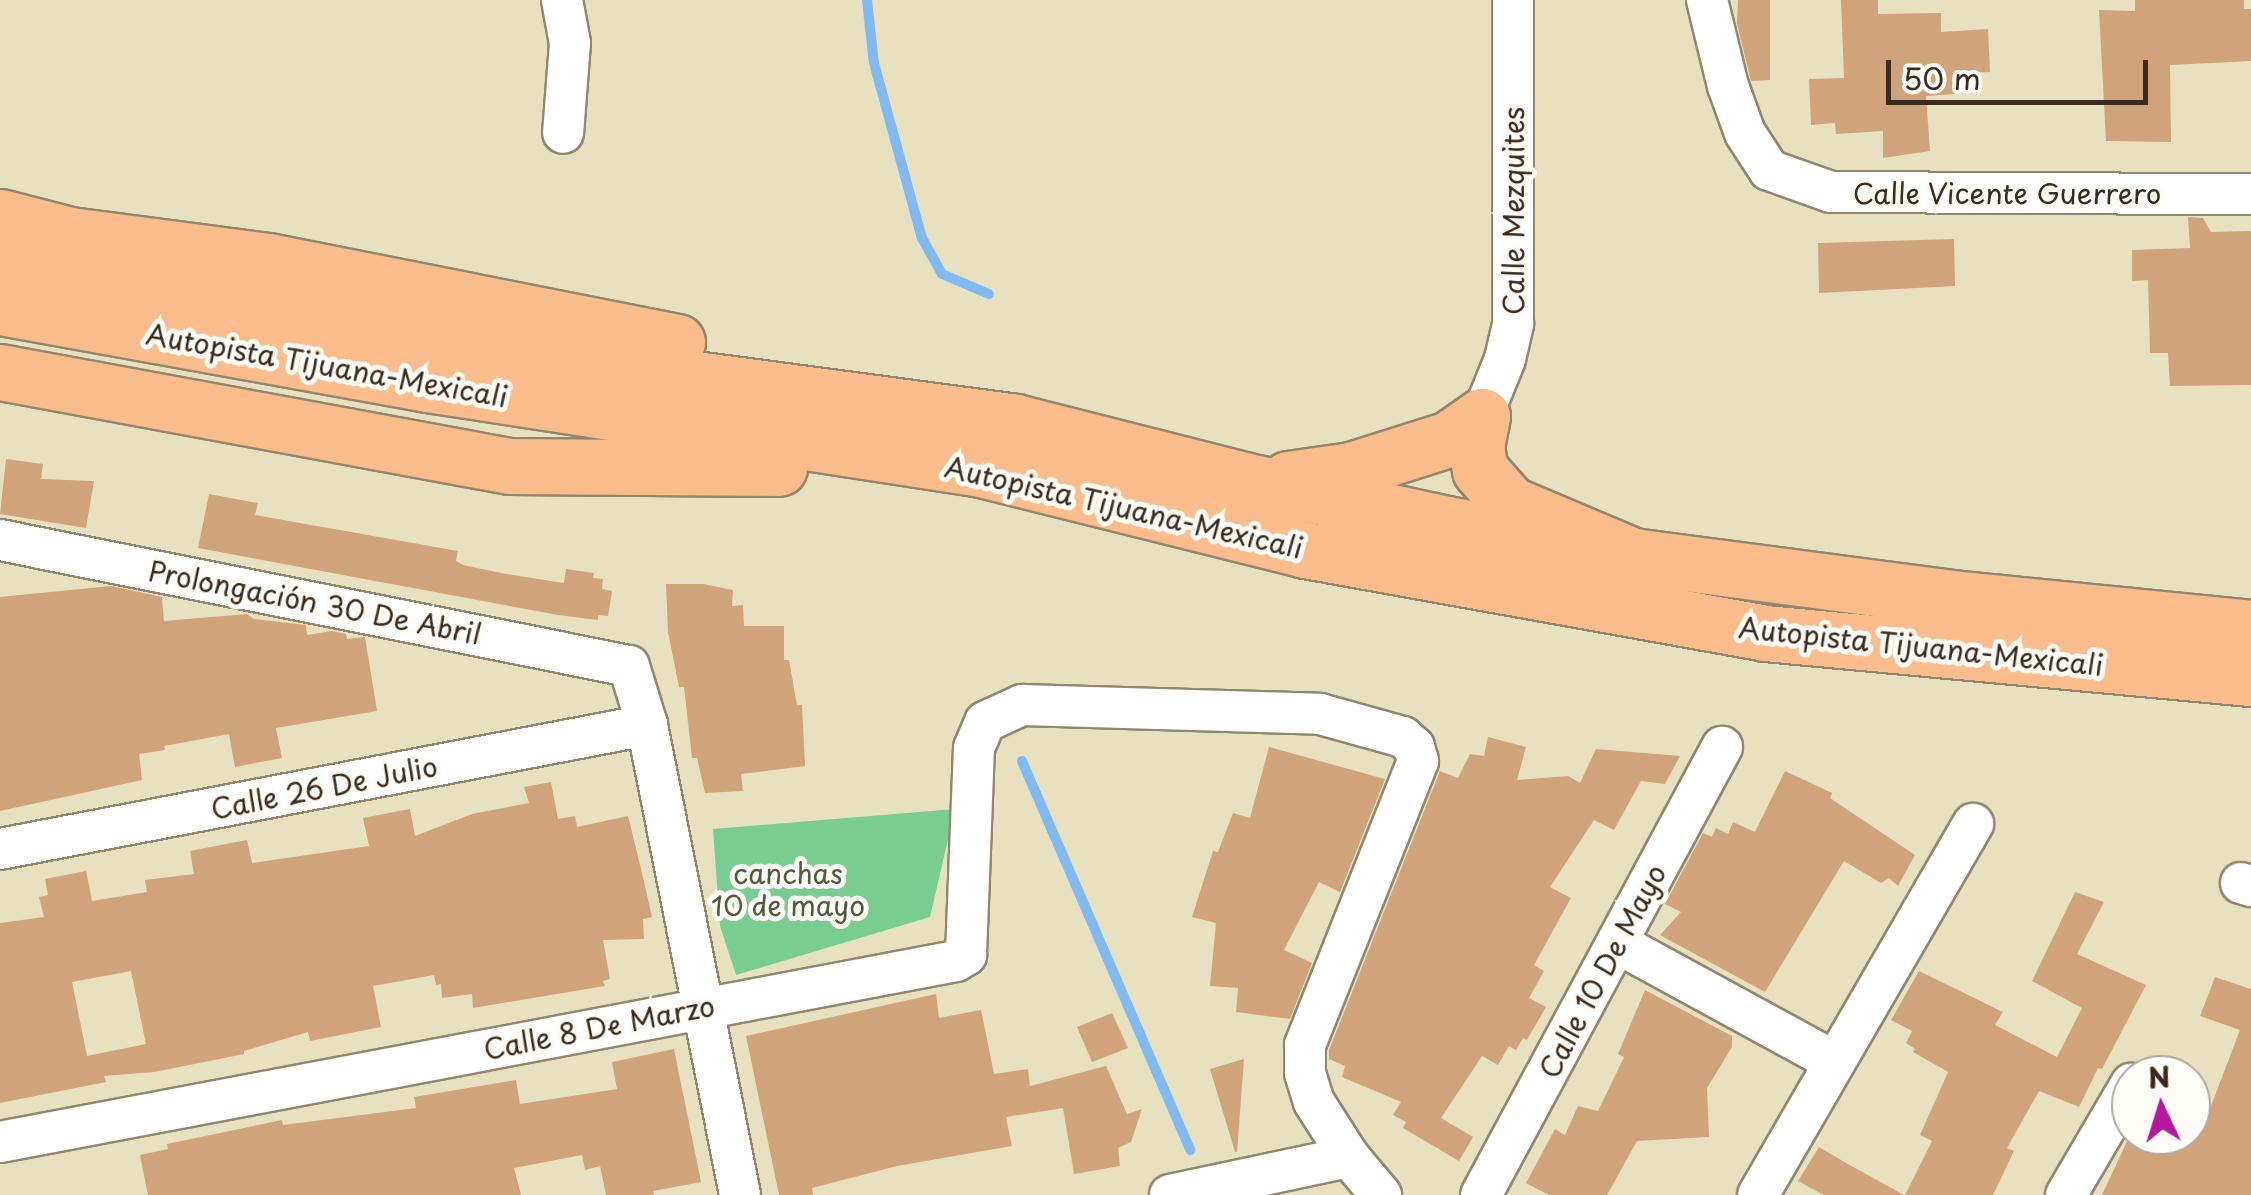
<!DOCTYPE html>
<meta charset="utf-8">
<style>
body{margin:0}
#map{position:relative;width:2251px;height:1195px;overflow:hidden;background:#e8e1bf;font-family:"Playpen Sans",sans-serif}
div>[style]{position:absolute}
.green>*{inset:0;background:#7acd90}
.stream>*{height:10px;margin:-5px;padding:0 5px;transform-origin:5px;border-radius:5px;background:#80baf1}
.building>*{inset:0;background:#d1a37a}
.roads{filter:drop-shadow(2px 0 #92866e) drop-shadow(-2px 0 #92866e) drop-shadow(0 2px #92866e) drop-shadow(0 -2px #92866e)}
.minor>*{height:40px;margin:-20px;padding:0 20px;transform-origin:20px;border-radius:20px;background:#fff}
.trunk>*{height:55px;margin:-27.5px;padding:0 27.5px;transform-origin:27.5px;border-radius:27.5px;background:#f9bc8a}
.motorway>*{height:55px;margin:-27.5px;padding:0 27.5px;transform-origin:27.5px;border-radius:27.5px;background:#f9bc8a}
span{translate:-50% -50%;white-space:nowrap;text-align:center;line-height:1.15;-webkit-text-stroke:10px #fdfcf7;paint-order:stroke}
.street-label{font-size:28px;color:#3b2a1e}
.park-label{font-size:28px;color:#4e5b40}
.north{position:absolute;left:2111px;top:1055px;width:100px;height:100px;box-sizing:border-box;background:#fdfcf7;border:2px solid #afa8a0;border-radius:50%;rotate:356deg;font-size:28px;font-weight:700;line-height:40px;text-align:center;color:#3b2a1e}
.north::after{content:'';display:block;margin:auto;width:35px;height:45px;background:#b5179e;clip-path:polygon(50% 0,100% 100%,50% 72%,0 100%)}
.scale{position:absolute;left:1886px;top:60px;width:262px;height:45px;box-sizing:border-box;border:5px solid #3b2a1e;border-top:0;padding-left:12px;font-size:30px;line-height:35px;white-space:nowrap;color:#3b2a1e;-webkit-text-stroke:8px #fdfcf7;paint-order:stroke}
</style>
<div id="map">
<div class="green">
<div style="clip-path:polygon(955px 809px,930px 917px,736px 975px,720px 926px,713px 829px)"></div>
</div>
<div class="stream">
<div style="left:867px;top:0;width:63px;rotate:83.7deg"></div>
<div style="left:874px;top:63px;width:181px;rotate:74.7deg"></div>
<div style="left:922px;top:238px;width:41px;rotate:60.9deg"></div>
<div style="left:942px;top:274px;width:51px;rotate:23.1deg"></div>
<div style="left:1022px;top:761px;width:424px;rotate:66.6deg"></div>
</div>
<div class="building">
<div style="clip-path:polygon(1738px 0,1770px 0,1770px 80px,1751px 81px,1737px 24px)"></div>
<div style="clip-path:polygon(1841px 0,1878px 0,1878px 14px,1941px 13px,1941px 32px,1988px 29px,1990px 72px,1954px 73px,1954px 94px,1926px 96px,1930px 151px,1883px 158px,1883px 131px,1836px 134px,1835px 123px,1811px 125px,1809px 79px,1844px 78px)"></div>
<div style="clip-path:polygon(2135px 0,2244px 0,2244px 9px,2251px 9px,2251px 61px,2170px 65px,2171px 142px,2106px 141px,2099px 10px,2135px 11px)"></div>
<div style="clip-path:polygon(2188px 217px,2203px 218px,2211px 232px,2251px 231px,2251px 385px,2170px 386px,2168px 353px,2150px 353px,2148px 280px,2132px 281px,2132px 250px,2190px 248px)"></div>
<div style="clip-path:polygon(1954px 239px,1955px 286px,1819px 293px,1818px 243px)"></div>
<div style="clip-path:polygon(6px 459px,43px 464px,41px 479px,94px 481px,86px 528px,0 514px)"></div>
<div style="clip-path:polygon(209px 494px,258px 503px,255px 515px,458px 551px,456px 561px,463px 565px,506px 574px,564px 583px,566px 569px,594px 573px,593px 578px,603px 579px,602px 589px,612px 591px,608px 616px,598px 615px,598px 620px,558px 615px,198px 548px)"></div>
<div style="clip-path:polygon(666px 584px,703px 584px,733px 590px,732px 606px,743px 605px,744px 626px,784px 626px,784px 660px,789px 660px,797px 705px,802px 705px,805px 766px,741px 774px,743px 791px,705px 793px,697px 758px,692px 758px,684px 687px,679px 687px,668px 632px)"></div>
<div style="clip-path:polygon(111px 586px,162px 597px,164px 621px,247px 614px,254px 619px,306px 625px,307px 635px,332px 631px,346px 634px,347px 639px,365px 637px,377px 711px,276px 728px,282px 758px,235px 767px,229px 734px,164px 746px,165px 750px,139px 754px,142px 780px,0 811px,0 597px)"></div>
<div style="clip-path:polygon(1488px 737px,1526px 747px,1517px 780px,1568px 776px,1580px 783px,1596px 749px,1680px 756px,1665px 784px,1641px 781px,1614px 830px,1594px 820px,1550px 887px,1571px 898px,1534px 965px,1544px 971px,1529px 998px,1546px 1007px,1527px 1040px,1523px 1038px,1516px 1050px,1509px 1046px,1498px 1065px,1482px 1056px,1441px 1118px,1473px 1137px,1459px 1161px,1403px 1128px,1406px 1122px,1393px 1115px,1401px 1102px,1342px 1077px,1345px 1066px,1329px 1059px,1329px 1050px,1440px 771px,1458px 778px,1470px 754px,1484px 756px)"></div>
<div style="clip-path:polygon(1269px 747px,1385px 779px,1340px 892px,1319px 882px,1284px 950px,1312px 963px,1290px 1019px,1236px 1012px,1238px 988px,1210px 986px,1216px 923px,1192px 917px,1213px 851px,1218px 852px,1233px 813px,1250px 818px)"></div>
<div style="clip-path:polygon(1785px 771px,1832px 793px,1830px 798px,1915px 855px,1898px 886px,1889px 878px,1881px 883px,1844px 861px,1765px 992px,1660px 935px,1681px 912px,1665px 904px,1703px 833px,1712px 837px,1716px 828px,1728px 834px,1733px 822px,1755px 832px)"></div>
<div style="clip-path:polygon(evenodd,551px 782px,558px 819px,575px 816px,577px 827px,628px 816px,642px 873px,652px 917px,643px 919px,644px 939px,603px 940px,610px 979px,603px 981px,605px 986px,473px 1008px,472px 994px,442px 998px,441px 984px,436px 985px,434px 975px,373px 986px,381px 1027px,310px 1041px,308px 1032px,244px 1051px,244px 1054px,154px 1072px,104px 1076px,106px 1082px,0 1103px,0 923px,44px 917px,39px 897px,48px 895px,45px 879px,86px 871px,92px 901px,147px 892px,145px 880px,194px 874px,190px 851px,247px 840px,252px 863px,369px 846px,363px 818px,410px 809px,415px 836px,472px 814px,529px 803px,524px 787px,551px 782px,131px 971px,146px 1044px,87px 1056px,72px 982px,131px 971px)"></div>
<div style="clip-path:polygon(2075px 892px,2104px 902px,2077px 954px,2146px 985px,2102px 1069px,2098px 1068px,2079px 1107px,2039px 1091px,2007px 1148px,2014px 1151px,1993px 1195px,1905px 1195px,1932px 1141px,1920px 1135px,1948px 1072px,1913px 1052px,1915px 1049px,1906px 1043px,1912px 1031px,1891px 1020px,1919px 971px,2003px 1012px,1995px 1025px,2057px 1057px,2082px 1008px,2032px 981px)"></div>
<div style="clip-path:polygon(2215px 977px,2251px 989px,2251px 1195px,2102px 1195px,2130px 1135px,2191px 1135px,2191px 1104px,2209px 1111px,2240px 1030px,2200px 1016px)"></div>
<div style="clip-path:polygon(1645px 990px,1732px 1036px,1732px 1047px,1707px 1088px,1709px 1137px,1637px 1141px,1607px 1195px,1549px 1195px,1526px 1183px,1555px 1129px,1565px 1135px,1578px 1106px,1598px 1111px,1624px 1057px,1618px 1054px)"></div>
<div style="clip-path:polygon(936px 994px,939px 1018px,981px 1010px,994px 1074px,1028px 1069px,1030px 1086px,1106px 1066px,1127px 1114px,1142px 1109px,1131px 1142px,1118px 1148px,1120px 1166px,1074px 1174px,1063px 1108px,1006px 1117px,1012px 1146px,897px 1166px,812px 1188px,813px 1195px,779px 1195px,746px 1036px)"></div>
<div style="clip-path:polygon(1112px 1013px,1128px 1048px,1092px 1062px,1077px 1027px)"></div>
<div style="clip-path:polygon(674px 1049px,701px 1182px,653px 1191px,654px 1195px,606px 1195px,600px 1166px,585px 1170px,582px 1155px,514px 1168px,521px 1195px,148px 1195px,140px 1155px,168px 1149px,167px 1144px,282px 1120px,283px 1125px,416px 1108px,414px 1097px,516px 1080px,520px 1104px,617px 1089px,612px 1062px)"></div>
<div style="clip-path:polygon(1244px 1059px,1237px 1152px,1235px 1152px,1210px 1069px)"></div>
<div style="clip-path:polygon(1819px 1147px,1846px 1163px,1904px 1195px,1824px 1195px,1798px 1181px)"></div>
</div>
<div class="roads">
<div class="minor">
<div style="left:562px;top:0;width:44px;rotate:79.5deg"></div>
<div style="left:570px;top:43px;width:90px;rotate:94.4deg"></div>
<div style="left:1707px;top:0;width:89px;rotate:76.3deg"></div>
<div style="left:1728px;top:86px;width:50px;rotate:70.1deg"></div>
<div style="left:1745px;top:133px;width:44px;rotate:57deg"></div>
<div style="left:1769px;top:170px;width:66px;rotate:19.5deg"></div>
<div style="left:1831px;top:192px;width:420px;rotate:0.3deg"></div>
<div style="left:1482px;top:416px;width:61px;rotate:-68deg"></div>
<div style="left:1505px;top:359px;width:37px;rotate:-77deg"></div>
<div style="left:1513px;top:323px;width:323px;rotate:-90deg"></div>
<div style="left:0;top:540px;width:641px;rotate:11.33deg"></div>
<div style="left:629px;top:666px;width:62px;rotate:73deg"></div>
<div style="left:647px;top:725px;width:479px;rotate:78.8deg"></div>
<div style="left:0;top:849px;width:659px;rotate:-10.85deg"></div>
<div style="left:2241px;top:883px;width:10px;rotate:17deg"></div>
<div style="left:1617px;top:943px;width:246px;rotate:28.6deg"></div>
<div style="left:0;top:1142px;width:973px;rotate:-10.72deg"></div>
<div style="left:956px;top:961px;width:12px;rotate:-31deg"></div>
<div style="left:966px;top:955px;width:207px;rotate:-87.8deg"></div>
<div style="left:974px;top:748px;width:28px;rotate:-67deg"></div>
<div style="left:985px;top:722px;width:41px;rotate:-24.7deg"></div>
<div style="left:1022px;top:705px;width:298px;rotate:1.7deg"></div>
<div style="left:1320px;top:714px;width:86px;rotate:15.5deg"></div>
<div style="left:1403px;top:737px;width:15px;rotate:42deg"></div>
<div style="left:1414px;top:747px;width:15px;rotate:74deg"></div>
<div style="left:1418px;top:761px;width:306px;rotate:111.7deg"></div>
<div style="left:1305px;top:1045px;width:28px;rotate:90deg"></div>
<div style="left:1305px;top:1073px;width:30px;rotate:73deg"></div>
<div style="left:1314px;top:1102px;width:65px;rotate:57.5deg"></div>
<div style="left:1349px;top:1157px;width:50px;rotate:49.9deg"></div>
<div style="left:1170px;top:1195px;width:183px;rotate:-12deg"></div>
<div style="left:1481px;top:1195px;width:509px;rotate:-61.72deg"></div>
<div style="left:1758px;top:1195px;width:429px;rotate:-59.9deg"></div>
<div style="left:2066px;top:1195px;width:129px;rotate:-59.6deg"></div>
</div>
<div class="trunk">
<div style="left:1482px;top:416px;width:32px;rotate:101deg"></div>
<div style="left:1476px;top:447px;width:23px;rotate:80deg"></div>
<div style="left:1480px;top:470px;width:45px;rotate:48.6deg"></div>
<div style="left:1510px;top:504px;width:134px;rotate:22.9deg"></div>
<div style="left:1633px;top:556px;width:322px;rotate:7.5deg"></div>
<div style="left:1952px;top:598px;width:301px;rotate:5.7deg"></div>
</div>
<div class="motorway">
<div style="left:0;top:217px;width:72px;rotate:14.4deg"></div>
<div style="left:70px;top:235px;width:200px;rotate:7.5deg"></div>
<div style="left:268px;top:261px;width:417px;rotate:11.2deg"></div>
<div style="left:0;top:263px;width:259px;rotate:9.1deg"></div>
<div style="left:256px;top:304px;width:294px;rotate:10.8deg"></div>
<div style="left:545px;top:359px;width:474px;rotate:7.6deg"></div>
<div style="left:1015px;top:422px;width:249px;rotate:14.2deg"></div>
<div style="left:1256px;top:483px;width:195px;rotate:12.1deg"></div>
<div style="left:1447px;top:524px;width:189px;rotate:9.8deg"></div>
<div style="left:0;top:307px;width:434px;rotate:10.2deg"></div>
<div style="left:427px;top:384px;width:560px;rotate:8.72deg"></div>
<div style="left:981px;top:469px;width:334px;rotate:14deg"></div>
<div style="left:1305px;top:550px;width:467px;rotate:10.2deg"></div>
<div style="left:1765px;top:633px;width:488px;rotate:5.3deg"></div>
<div style="left:0;top:372px;width:518px;rotate:10.46deg"></div>
<div style="left:509px;top:466px;width:270px;rotate:0.4deg"></div>
<div style="left:1288px;top:479px;width:64px;rotate:-8.1deg"></div>
<div style="left:1351px;top:470px;width:103px;rotate:-17.6deg"></div>
<div style="left:1449px;top:439px;width:40px;rotate:-34.9deg"></div>
</div>
</div>
<div class="street-label">
<span style="left:2007px;top:193px">Calle Vicente Guerrero</span>
<span style="left:1513px;top:211px;rotate:-90deg">Calle Mezquites</span>
<span style="left:327px;top:365px;rotate:10deg">Autopista Tijuana-Mexicali</span>
<span style="left:1124px;top:507px;rotate:13deg">Autopista Tijuana-Mexicali</span>
<span style="left:315px;top:602px;rotate:11deg">Prolongación 30 De Abril</span>
<span style="left:1921px;top:646px;rotate:6deg">Autopista Tijuana-Mexicali</span>
<span style="left:324px;top:787px;rotate:-11deg">Calle 26 De Julio</span>
<span style="left:1602px;top:971px;rotate:-62deg">Calle 10 De Mayo</span>
<span style="left:599px;top:1027px;rotate:-11deg">Calle 8 De Marzo</span>
</div>
<div class="park-label">
<span style="left:788px;top:889px">canchas<br>10 de mayo</span>
</div>
<div class="north">N</div>
<div class="scale">50 m</div>
</div>
